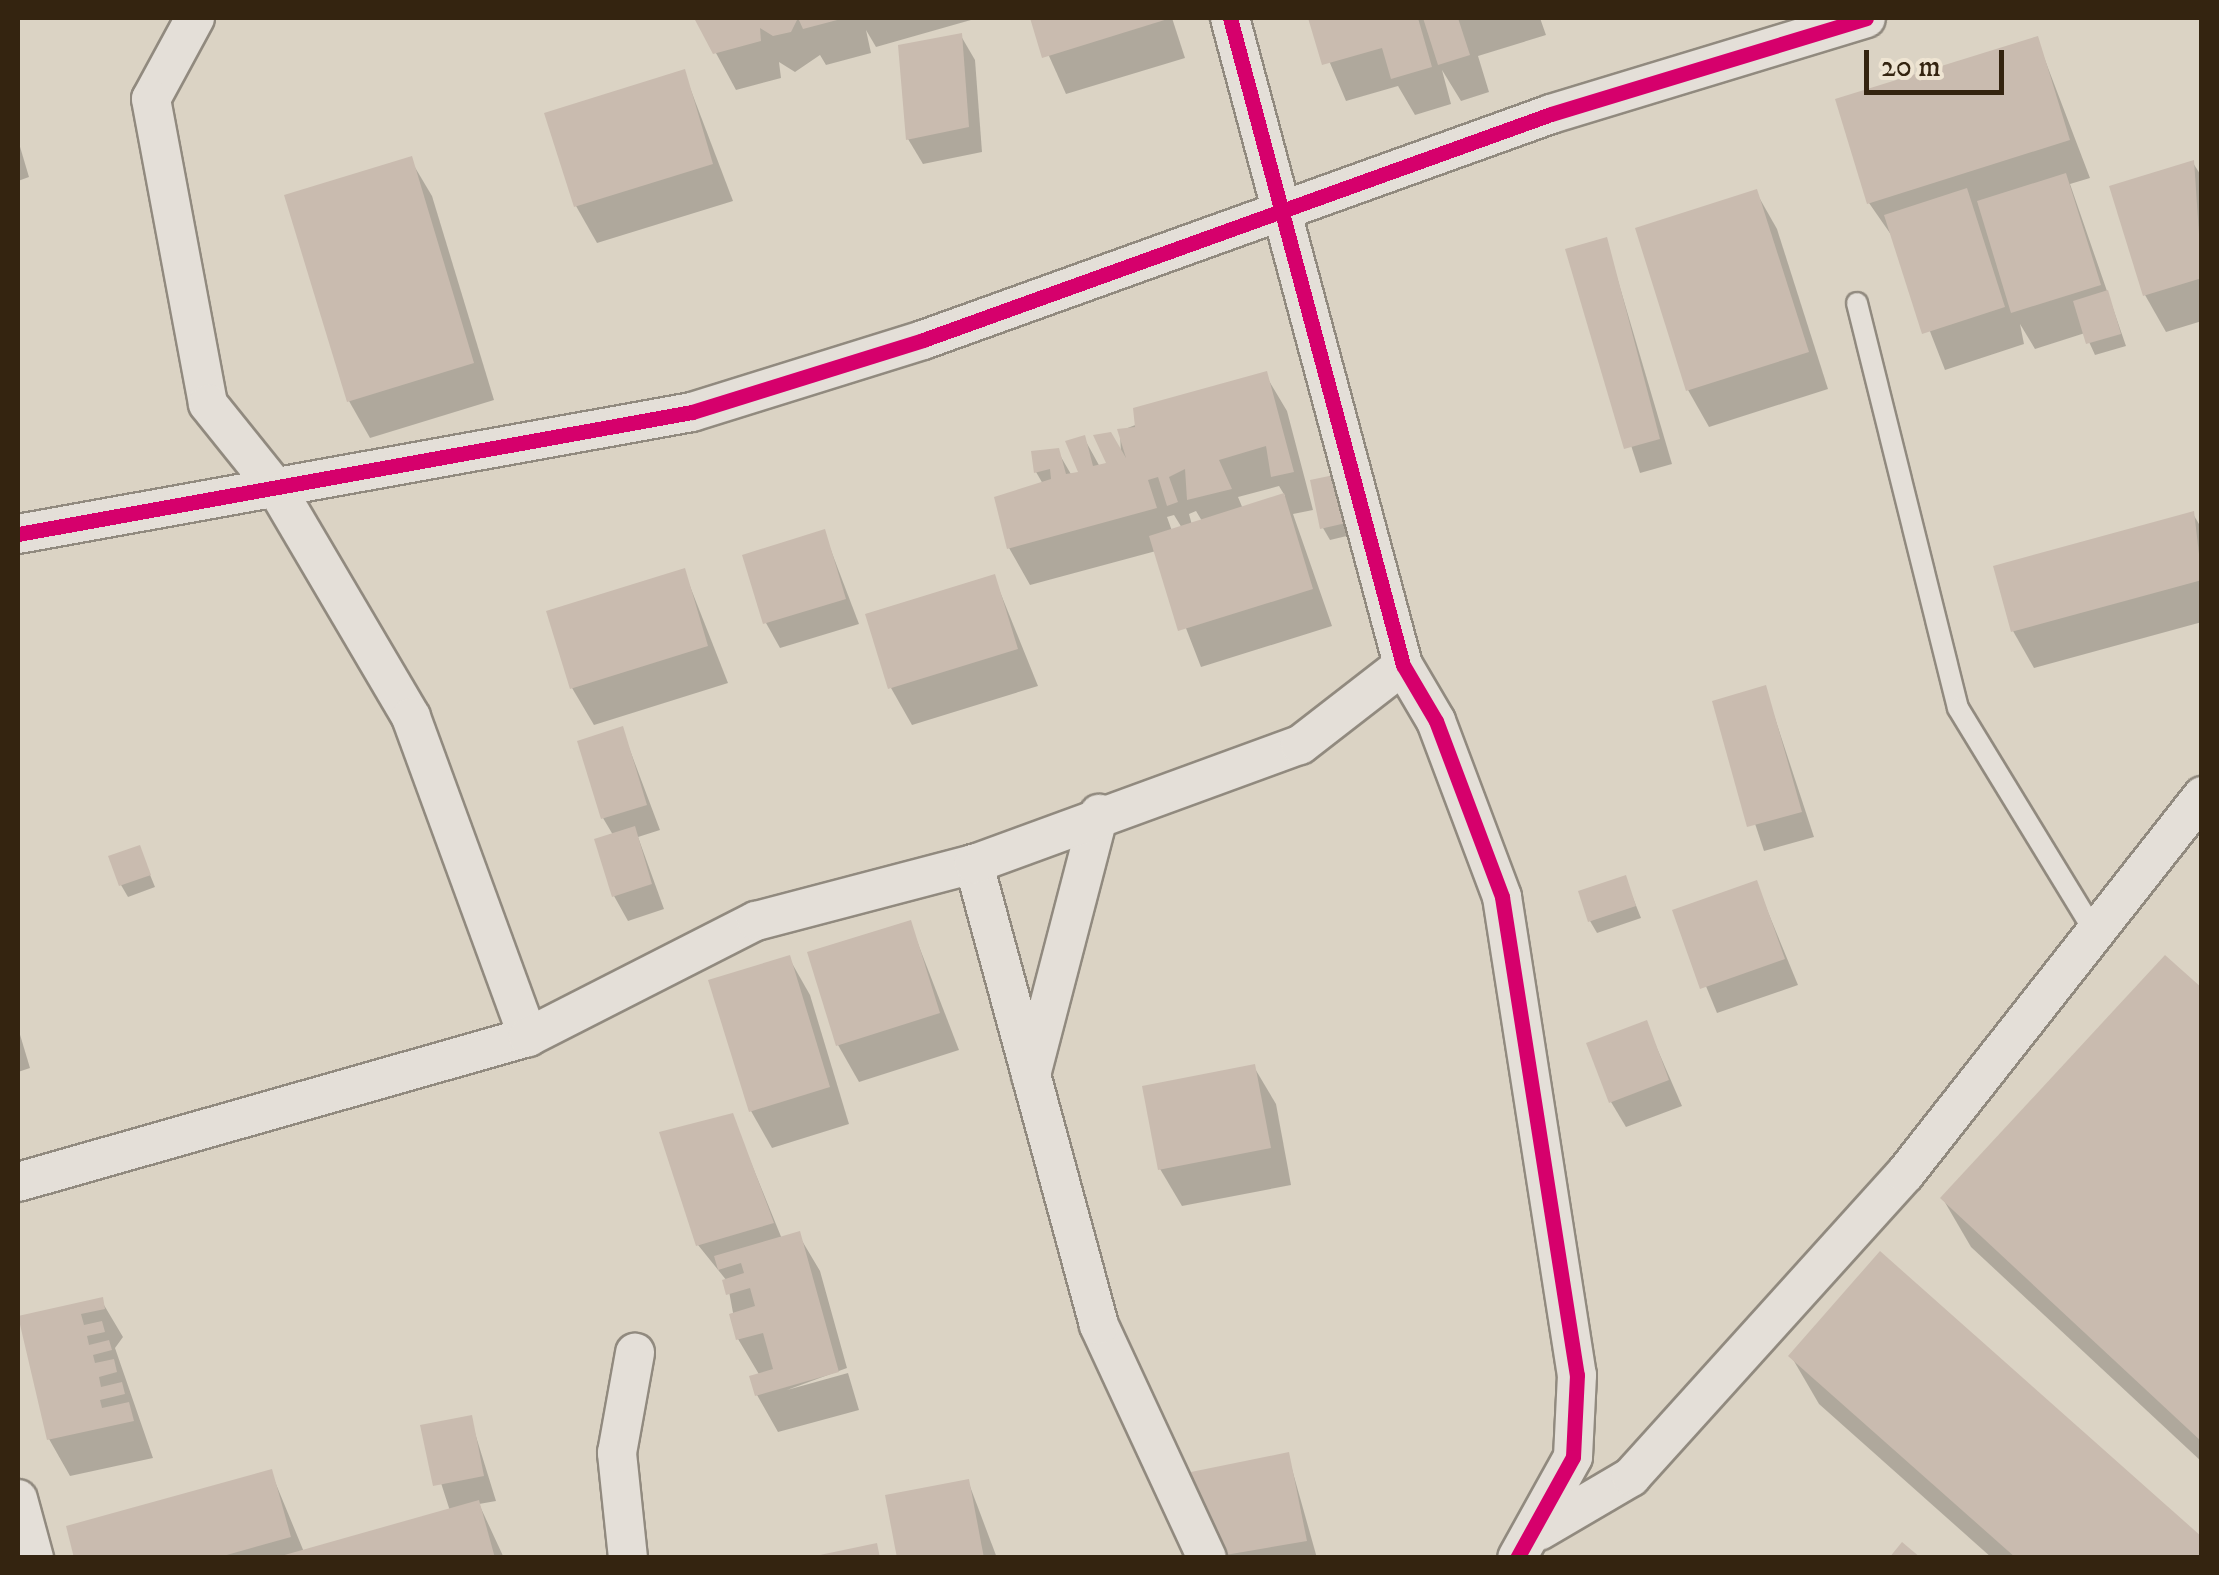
<!DOCTYPE html>
<style>
body{margin:0}
#map{position:relative;width:2219px;height:1575px;overflow:hidden;background:#dbd3c4;font-family:"IM FELL DW Pica",serif}
div>[style]{position:absolute}
.shadow>*{inset:0;background:#0003}
.building>*{inset:0;background:#c9bbaf}
.roads{filter:drop-shadow(2px 0 #918a7f) drop-shadow(-2px 0 #918a7f) drop-shadow(0 2px #918a7f) drop-shadow(0 -2px #918a7f)}
.lane>*{height:20px;margin:-10px;padding:0 10px;transform-origin:10px;border-radius:10px;background:#e4dfd8}
.street>*{height:38px;margin:-19px;padding:0 19px;transform-origin:19px;border-radius:19px;background:#e4dfd8}
.cycleway>*{height:15px;margin:-7.5px;padding:0 7.5px;transform-origin:7.5px;border-radius:7.5px;background:#d6006c}
span{translate:-50% -50%;white-space:nowrap;text-align:center;line-height:1.15;-webkit-text-stroke:9px #eee4d2;paint-order:stroke}
.frame{position:absolute;inset:0;border:20px solid #342410;pointer-events:none}
.scale{position:absolute;left:1864px;top:50px;width:140px;height:45px;box-sizing:border-box;border:5px solid #342410;border-top:0;padding-left:12px;font-size:30px;line-height:35px;white-space:nowrap;color:#342410;-webkit-text-stroke:8px #eee4d2;paint-order:stroke}
</style>
<div id="map">
<div class="shadow">
<div style="clip-path:polygon(697px 18px,978px 18px,876px 47px,866px 30px,871px 53px,826px 65px,820px 55px,795px 72px,779px 62px,781px 78px,736px 90px)"></div>
<div style="clip-path:polygon(1032px 18px,1172px 18px,1185px 58px,1066px 94px)"></div>
<div style="clip-path:polygon(1311px 18px,1540px 18px,1546px 35px,1478px 56px,1489px 92px,1461px 101px,1442px 70px,1451px 104px,1415px 115px,1398px 86px,1346px 101px)"></div>
<div style="clip-path:polygon(961px 36px,975px 60px,982px 152px,923px 164px,908px 139px)"></div>
<div style="clip-path:polygon(2037px 39px,2090px 178px,2070px 184px,2126px 346px,2095px 355px,2085px 333px,2035px 349px,2020px 324px,2024px 344px,1945px 370px,1894px 239px,1869px 203px)"></div>
<div style="clip-path:polygon(684px 72px,733px 201px,597px 243px,576px 206px)"></div>
<div style="clip-path:polygon(18px 140px,29px 177px,18px 181px)"></div>
<div style="clip-path:polygon(410px 159px,432px 196px,494px 400px,370px 438px,349px 401px)"></div>
<div style="clip-path:polygon(2193px 163px,2202px 177px,2202px 321px,2166px 332px,2145px 295px)"></div>
<div style="clip-path:polygon(1756px 192px,1777px 229px,1828px 389px,1709px 427px,1688px 390px)"></div>
<div style="clip-path:polygon(1606px 240px,1672px 464px,1640px 473px,1568px 251px)"></div>
<div style="clip-path:polygon(evenodd,1265px 374px,1287px 411px,1313px 510px,1293px 514px,1332px 626px,1201px 667px,1156px 551px,1030px 585px,1009px 548px,1043px 484px,1036px 472px,1057px 450px,1072px 476px,1082px 474px,1084px 438px,1100px 467px,1121px 455px,1120px 431px,1265px 374px,1279px 486px,1285px 496px,1243px 509px,1238px 497px,1279px 486px,1265px 374px,1196px 511px,1202px 521px,1192px 525px,1189px 514px,1196px 511px,1265px 374px,1174px 515px,1182px 528px,1172px 531px,1167px 517px,1174px 515px)"></div>
<div style="clip-path:polygon(1333px 478px,1351px 535px,1330px 540px,1323px 528px)"></div>
<div style="clip-path:polygon(2193px 514px,2202px 529px,2202px 622px,2034px 668px,2013px 631px)"></div>
<div style="clip-path:polygon(824px 532px,859px 624px,780px 648px,766px 623px)"></div>
<div style="clip-path:polygon(684px 571px,728px 683px,594px 725px,572px 688px)"></div>
<div style="clip-path:polygon(994px 577px,1038px 686px,912px 725px,891px 688px)"></div>
<div style="clip-path:polygon(1765px 688px,1814px 837px,1764px 851px,1715px 702px)"></div>
<div style="clip-path:polygon(622px 729px,660px 830px,638px 837px,664px 909px,628px 921px,614px 896px,613px 835px,603px 818px)"></div>
<div style="clip-path:polygon(139px 848px,155px 887px,128px 897px,121px 885px)"></div>
<div style="clip-path:polygon(1625px 878px,1641px 918px,1597px 933px,1590px 921px)"></div>
<div style="clip-path:polygon(1756px 883px,1798px 985px,1717px 1013px,1675px 911px)"></div>
<div style="clip-path:polygon(910px 923px,959px 1050px,859px 1082px,838px 1045px)"></div>
<div style="clip-path:polygon(789px 958px,810px 995px,849px 1124px,772px 1148px,751px 1111px)"></div>
<div style="clip-path:polygon(2202px 992px,2202px 1462px,1971px 1247px,1943px 1199px)"></div>
<div style="clip-path:polygon(1646px 1023px,1682px 1106px,1626px 1127px,1611px 1102px)"></div>
<div style="clip-path:polygon(18px 1028px,30px 1068px,18px 1072px)"></div>
<div style="clip-path:polygon(1254px 1067px,1276px 1104px,1291px 1185px,1182px 1206px,1160px 1169px)"></div>
<div style="clip-path:polygon(732px 1116px,782px 1239px,798px 1234px,820px 1271px,847px 1368px,787px 1390px,848px 1373px,859px 1410px,778px 1432px,757px 1395px,760px 1376px,738px 1339px,727px 1281px,698px 1245px)"></div>
<div style="clip-path:polygon(101px 1300px,123px 1337px,115px 1348px,153px 1458px,70px 1476px,49px 1439px,21px 1318px)"></div>
<div style="clip-path:polygon(1791px 1356px,2202px 1558px,1992px 1558px,1819px 1404px)"></div>
<div style="clip-path:polygon(470px 1417px,496px 1501px,479px 1504px,504px 1558px,77px 1558px,271px 1472px,304px 1552px,450px 1511px,423px 1427px)"></div>
<div style="clip-path:polygon(1288px 1455px,1317px 1558px,1211px 1558px)"></div>
<div style="clip-path:polygon(968px 1481px,997px 1558px,899px 1558px)"></div>
</div>
<div class="building">
<div style="clip-path:polygon(694px 18px,840px 18px,841px 19px,803px 29px,798px 18px,791px 32px,773px 36px,760px 28px,761px 41px,713px 54px)"></div>
<div style="clip-path:polygon(1030px 18px,1171px 18px,1042px 58px)"></div>
<div style="clip-path:polygon(1308px 18px,1418px 18px,1432px 67px,1391px 79px,1382px 48px,1322px 65px)"></div>
<div style="clip-path:polygon(1423px 18px,1458px 18px,1470px 55px,1438px 65px)"></div>
<div style="clip-path:polygon(962px 33px,969px 127px,906px 140px,898px 45px)"></div>
<div style="clip-path:polygon(2038px 36px,2070px 140px,1867px 204px,1835px 99px)"></div>
<div style="clip-path:polygon(685px 69px,713px 164px,574px 207px,544px 113px)"></div>
<div style="clip-path:polygon(412px 156px,474px 363px,347px 402px,284px 195px)"></div>
<div style="clip-path:polygon(2194px 160px,2202px 278px,2143px 296px,2109px 186px)"></div>
<div style="clip-path:polygon(2066px 173px,2101px 285px,2011px 313px,1977px 201px)"></div>
<div style="clip-path:polygon(1967px 188px,2005px 307px,1922px 334px,1884px 215px)"></div>
<div style="clip-path:polygon(1757px 189px,1809px 352px,1686px 391px,1635px 228px)"></div>
<div style="clip-path:polygon(1607px 237px,1660px 439px,1624px 449px,1565px 249px)"></div>
<div style="clip-path:polygon(2108px 290px,2121px 334px,2086px 344px,2073px 301px)"></div>
<div style="clip-path:polygon(1267px 371px,1294px 472px,1271px 477px,1266px 446px,1219px 460px,1232px 489px,1187px 500px,1185px 469px,1169px 477px,1178px 502px,1167px 506px,1158px 477px,1148px 480px,1157px 508px,1007px 549px,994px 497px,1051px 479px,1050px 469px,1034px 473px,1031px 451px,1059px 448px,1066px 474px,1078px 472px,1065px 441px,1085px 435px,1093px 466px,1106px 463px,1093px 435px,1111px 432px,1126px 458px,1117px 429px,1135px 427px,1133px 408px)"></div>
<div style="clip-path:polygon(1334px 475px,1346px 523px,1320px 529px,1310px 480px)"></div>
<div style="clip-path:polygon(1284px 493px,1313px 589px,1178px 631px,1149px 536px)"></div>
<div style="clip-path:polygon(2194px 511px,2202px 580px,2011px 632px,1993px 566px)"></div>
<div style="clip-path:polygon(825px 529px,846px 599px,763px 624px,742px 555px)"></div>
<div style="clip-path:polygon(685px 568px,708px 646px,570px 689px,546px 611px)"></div>
<div style="clip-path:polygon(995px 574px,1018px 649px,888px 689px,865px 614px)"></div>
<div style="clip-path:polygon(1766px 685px,1802px 812px,1747px 827px,1712px 701px)"></div>
<div style="clip-path:polygon(623px 726px,647px 805px,601px 819px,577px 741px)"></div>
<div style="clip-path:polygon(635px 826px,652px 884px,612px 897px,594px 839px)"></div>
<div style="clip-path:polygon(140px 845px,151px 875px,119px 886px,108px 856px)"></div>
<div style="clip-path:polygon(1626px 875px,1636px 906px,1588px 922px,1578px 891px)"></div>
<div style="clip-path:polygon(1757px 880px,1785px 959px,1700px 989px,1672px 910px)"></div>
<div style="clip-path:polygon(911px 920px,940px 1013px,836px 1046px,807px 952px)"></div>
<div style="clip-path:polygon(790px 955px,830px 1087px,749px 1112px,708px 980px)"></div>
<div style="clip-path:polygon(2165px 955px,2202px 988px,2202px 1442px,1940px 1198px)"></div>
<div style="clip-path:polygon(1647px 1020px,1669px 1080px,1609px 1103px,1586px 1043px)"></div>
<div style="clip-path:polygon(1255px 1064px,1271px 1148px,1158px 1170px,1142px 1086px)"></div>
<div style="clip-path:polygon(733px 1113px,774px 1223px,696px 1246px,659px 1132px)"></div>
<div style="clip-path:polygon(800px 1231px,839px 1372px,755px 1396px,749px 1376px,773px 1369px,763px 1333px,736px 1340px,729px 1314px,755px 1306px,750px 1288px,726px 1295px,722px 1280px,744px 1273px,741px 1263px,718px 1270px,714px 1256px)"></div>
<div style="clip-path:polygon(1880px 1251px,2202px 1537px,2202px 1558px,2016px 1558px,1788px 1356px)"></div>
<div style="clip-path:polygon(103px 1297px,105px 1309px,81px 1314px,84px 1325px,102px 1321px,105px 1332px,87px 1336px,89px 1345px,109px 1340px,112px 1350px,93px 1355px,95px 1363px,114px 1359px,117px 1372px,99px 1377px,101px 1387px,122px 1382px,125px 1394px,100px 1400px,102px 1408px,129px 1402px,134px 1421px,47px 1440px,18px 1316px)"></div>
<div style="clip-path:polygon(472px 1415px,484px 1476px,433px 1486px,420px 1425px)"></div>
<div style="clip-path:polygon(1289px 1452px,1307px 1541px,1208px 1558px,1191px 1472px)"></div>
<div style="clip-path:polygon(272px 1469px,291px 1537px,216px 1558px,74px 1558px,66px 1526px)"></div>
<div style="clip-path:polygon(969px 1479px,984px 1558px,897px 1558px,885px 1495px)"></div>
<div style="clip-path:polygon(479px 1500px,495px 1558px,281px 1558px,281px 1556px)"></div>
<div style="clip-path:polygon(1902px 1542px,1921px 1558px,1889px 1558px)"></div>
<div style="clip-path:polygon(877px 1543px,880px 1558px,815px 1558px,815px 1556px)"></div>
</div>
<div class="roads">
<div class="lane">
<div style="left:1857px;top:303px;width:417px;rotate:76deg"></div>
<div style="left:1958px;top:708px;width:259px;rotate:58.6deg"></div>
</div>
<div class="street">
<div style="left:195px;top:18px;width:92px;rotate:118.5deg"></div>
<div style="left:151px;top:99px;width:310px;rotate:79.4deg"></div>
<div style="left:208px;top:404px;width:112px;rotate:51.2deg"></div>
<div style="left:278px;top:491px;width:262px;rotate:59.5deg"></div>
<div style="left:411px;top:717px;width:341px;rotate:69.9deg"></div>
<div style="left:1230px;top:18px;width:670px;rotate:75.03deg"></div>
<div style="left:1403px;top:665px;width:65px;rotate:59.5deg"></div>
<div style="left:1436px;top:721px;width:188px;rotate:69.4deg"></div>
<div style="left:1502px;top:897px;width:484px;rotate:81.1deg"></div>
<div style="left:1577px;top:1375px;width:82px;rotate:92.8deg"></div>
<div style="left:1573px;top:1457px;width:115px;rotate:119deg"></div>
<div style="left:18px;top:534px;width:685px;rotate:-10.26deg"></div>
<div style="left:692px;top:412px;width:242px;rotate:-17.3deg"></div>
<div style="left:923px;top:340px;width:667px;rotate:-19.79deg"></div>
<div style="left:1551px;top:114px;width:329px;rotate:-16.9deg"></div>
<div style="left:1031px;top:1075px;width:270px;rotate:-75.4deg"></div>
<div style="left:18px;top:1182px;width:530px;rotate:-15.87deg"></div>
<div style="left:528px;top:1037px;width:256px;rotate:-27deg"></div>
<div style="left:756px;top:921px;width:225px;rotate:-14.7deg"></div>
<div style="left:18px;top:1499px;width:61px;rotate:74.8deg"></div>
<div style="left:1539px;top:1531px;width:107px;rotate:-30.4deg"></div>
<div style="left:1631px;top:1477px;width:409px;rotate:-47.9deg"></div>
<div style="left:1905px;top:1174px;width:481px;rotate:-51.8deg"></div>
<div style="left:628px;top:1558px;width:106px;rotate:-96deg"></div>
<div style="left:617px;top:1453px;width:102px;rotate:-79.8deg"></div>
<div style="left:1207px;top:1558px;width:257px;rotate:-114.9deg"></div>
<div style="left:1099px;top:1325px;width:478px;rotate:-105.2deg"></div>
<div style="left:974px;top:864px;width:347px;rotate:-20.1deg"></div>
<div style="left:1300px;top:745px;width:130px;rotate:-37.8deg"></div>
</div>
</div>
<div class="cycleway">
<div style="left:1230px;top:18px;width:670px;rotate:75.03deg"></div>
<div style="left:1403px;top:665px;width:65px;rotate:59.5deg"></div>
<div style="left:1436px;top:721px;width:188px;rotate:69.4deg"></div>
<div style="left:1502px;top:897px;width:484px;rotate:81.1deg"></div>
<div style="left:1577px;top:1375px;width:82px;rotate:92.8deg"></div>
<div style="left:1573px;top:1457px;width:115px;rotate:119deg"></div>
<div style="left:18px;top:534px;width:685px;rotate:-10.26deg"></div>
<div style="left:692px;top:412px;width:242px;rotate:-17.3deg"></div>
<div style="left:923px;top:340px;width:667px;rotate:-19.79deg"></div>
<div style="left:1551px;top:114px;width:329px;rotate:-16.9deg"></div>
</div>
<div class="frame"></div>
<div class="scale">20 m</div>
</div>
